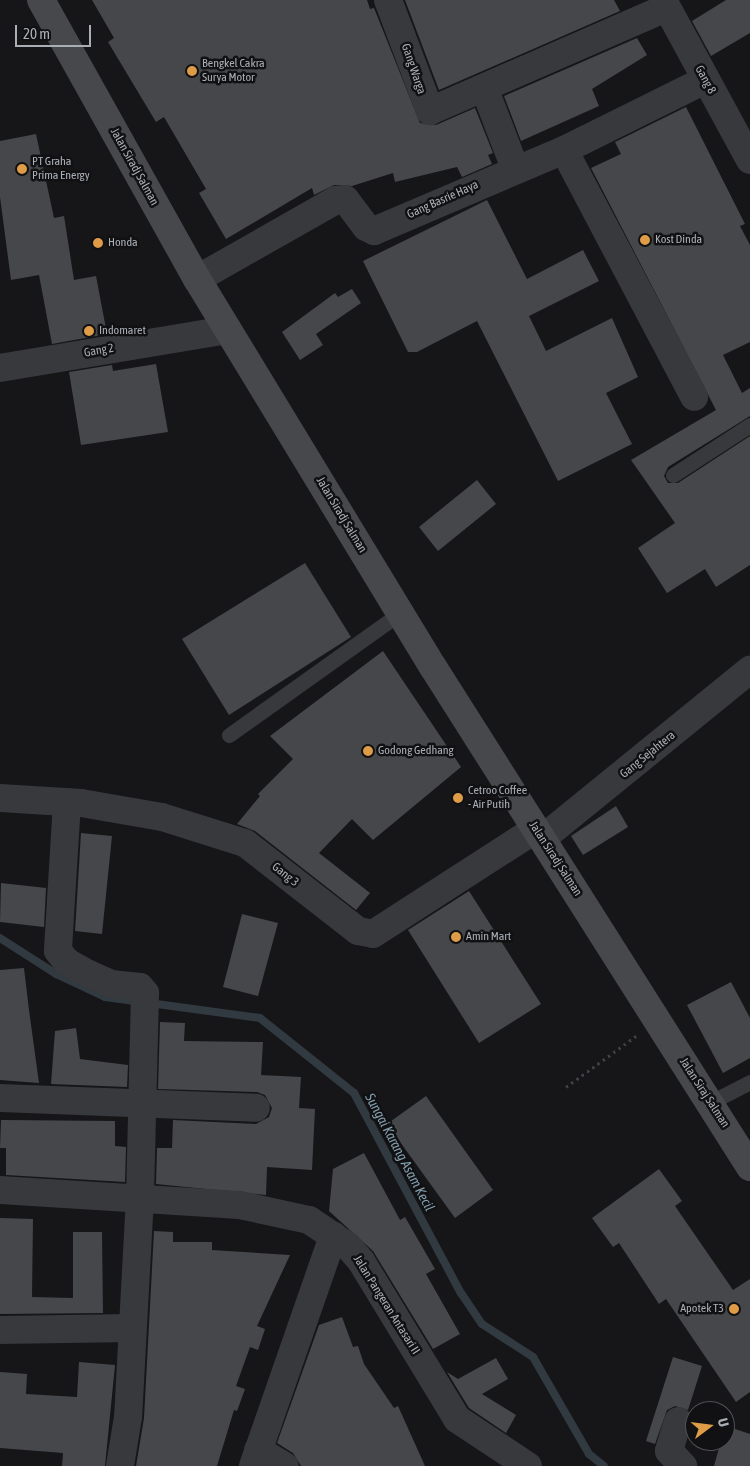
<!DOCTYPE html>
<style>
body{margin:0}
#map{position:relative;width:750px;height:1466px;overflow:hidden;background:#161618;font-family:"Asap Condensed",sans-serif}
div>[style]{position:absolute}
.stream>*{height:8px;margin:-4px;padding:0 4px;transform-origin:4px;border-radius:4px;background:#313a40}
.building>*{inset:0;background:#45474a}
.path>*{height:3px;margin-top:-1.5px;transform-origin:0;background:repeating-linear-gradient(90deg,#3e4043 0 2.5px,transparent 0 6.5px)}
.lane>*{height:15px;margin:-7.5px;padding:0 7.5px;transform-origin:7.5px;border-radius:7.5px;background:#38393c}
.street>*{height:28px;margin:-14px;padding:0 14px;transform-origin:14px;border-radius:14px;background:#38393c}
.secondary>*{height:28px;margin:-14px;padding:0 14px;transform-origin:14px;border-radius:14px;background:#46484c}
.dots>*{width:14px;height:14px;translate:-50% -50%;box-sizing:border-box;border:2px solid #111113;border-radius:50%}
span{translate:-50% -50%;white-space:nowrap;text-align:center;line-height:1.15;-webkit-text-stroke:5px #111113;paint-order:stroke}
.poi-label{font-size:12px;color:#aaafb6}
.left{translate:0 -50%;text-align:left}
.right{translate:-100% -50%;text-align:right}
.street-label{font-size:12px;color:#aaafb6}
.water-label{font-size:14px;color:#849fae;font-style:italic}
.north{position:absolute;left:685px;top:1401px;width:50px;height:50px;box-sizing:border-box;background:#111113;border:1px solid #4e5054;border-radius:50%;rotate:75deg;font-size:14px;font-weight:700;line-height:20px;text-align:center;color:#aaafb6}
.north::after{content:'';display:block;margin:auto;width:18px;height:22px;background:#df9c47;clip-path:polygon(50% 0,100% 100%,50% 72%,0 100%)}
.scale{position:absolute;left:15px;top:25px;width:76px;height:22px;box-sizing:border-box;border:2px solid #aaafb6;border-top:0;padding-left:6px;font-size:15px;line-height:18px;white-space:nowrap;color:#aaafb6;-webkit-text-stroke:4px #111113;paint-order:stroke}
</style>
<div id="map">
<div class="stream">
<div style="left:0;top:938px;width:67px;rotate:32.7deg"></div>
<div style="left:56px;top:974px;width:54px;rotate:25.1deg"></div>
<div style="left:105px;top:997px;width:156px;rotate:7.7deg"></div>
<div style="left:260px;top:1018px;width:120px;rotate:38.6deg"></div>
<div style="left:354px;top:1093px;width:227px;rotate:61.9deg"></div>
<div style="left:461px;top:1293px;width:37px;rotate:56deg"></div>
<div style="left:482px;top:1324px;width:61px;rotate:32.9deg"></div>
<div style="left:533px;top:1357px;width:112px;rotate:60deg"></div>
<div style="left:589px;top:1454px;width:19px;rotate:39deg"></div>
</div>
<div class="building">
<div style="clip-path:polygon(92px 0,367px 0,370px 9px,374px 8px,420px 123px,436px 125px,475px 108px,493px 153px,488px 155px,492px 164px,462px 177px,457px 167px,395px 182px,393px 173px,352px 186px,334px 185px,314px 195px,312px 188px,226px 239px,199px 193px,206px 189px,164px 117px,156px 122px,108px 42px,114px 38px)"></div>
<div style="clip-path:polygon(405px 0,614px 0,620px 11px,439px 90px)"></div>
<div style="clip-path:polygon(726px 0,750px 0,750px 33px,711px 56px,692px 21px)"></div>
<div style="clip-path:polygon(637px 38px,647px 55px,592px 89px,599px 106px,521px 141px,504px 96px)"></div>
<div style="clip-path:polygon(686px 107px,745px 224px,740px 226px,750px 245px,750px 342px,723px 355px,742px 393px,750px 388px,750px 416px,668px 467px,664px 476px,668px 483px,678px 483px,750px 436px,750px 565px,716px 587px,705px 569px,667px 593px,638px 548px,675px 523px,631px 460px,716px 410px,591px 168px,621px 154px,615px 142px)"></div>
<div style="clip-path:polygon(36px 134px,54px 218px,64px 216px,74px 280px,96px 276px,107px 334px,52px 344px,39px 275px,11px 280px,0 197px,0 141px)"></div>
<div style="clip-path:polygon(487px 200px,527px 279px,583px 250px,599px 281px,529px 316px,546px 351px,612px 318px,638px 377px,606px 393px,632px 444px,558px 481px,477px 321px,417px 352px,408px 352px,363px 261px)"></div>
<div style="clip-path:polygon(352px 289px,361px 303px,316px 334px,323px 345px,300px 360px,282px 332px,335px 293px,338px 297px)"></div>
<div style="clip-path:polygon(156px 364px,168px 432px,81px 445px,69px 372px,112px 365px,113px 371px)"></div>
<div style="clip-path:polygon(477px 480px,496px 504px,438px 551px,419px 527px)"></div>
<div style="clip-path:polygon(305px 563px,351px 637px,229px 715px,182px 639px)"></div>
<div style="clip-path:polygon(383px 651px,461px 767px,373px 840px,352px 819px,319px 853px,370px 893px,356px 910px,255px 831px,237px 824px,260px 796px,258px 794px,293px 759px,270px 736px)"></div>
<div style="clip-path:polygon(616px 806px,628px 827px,583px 855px,571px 836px)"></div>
<div style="clip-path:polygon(81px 833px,112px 836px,102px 934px,75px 931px)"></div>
<div style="clip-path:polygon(1px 883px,46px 888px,44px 927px,0 922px)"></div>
<div style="clip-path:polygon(469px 891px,541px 1004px,479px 1043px,408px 930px)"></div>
<div style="clip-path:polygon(242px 914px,278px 923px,258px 996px,223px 987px)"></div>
<div style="clip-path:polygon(24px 968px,29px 1010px,39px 1083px,0 1080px,0 970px)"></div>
<div style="clip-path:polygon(731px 982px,750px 1018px,750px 1058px,723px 1073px,687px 1005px)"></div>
<div style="clip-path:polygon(160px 1022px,185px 1023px,184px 1041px,263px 1042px,261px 1075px,301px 1077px,299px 1108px,315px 1109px,312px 1170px,267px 1167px,266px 1195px,156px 1184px,157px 1148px,172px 1148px,173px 1120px,256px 1124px,269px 1117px,272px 1108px,265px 1095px,257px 1092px,158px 1089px)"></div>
<div style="clip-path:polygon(76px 1028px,80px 1059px,128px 1065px,127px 1087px,51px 1084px,55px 1031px)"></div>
<div style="clip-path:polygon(426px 1096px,493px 1190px,455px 1218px,387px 1124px)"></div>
<div style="clip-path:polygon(1px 1120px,115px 1121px,115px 1146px,126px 1147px,125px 1182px,6px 1175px,6px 1148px,0 1148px)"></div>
<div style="clip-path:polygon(364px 1153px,400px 1220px,405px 1217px,435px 1269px,426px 1274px,460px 1334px,433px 1349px,373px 1251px,329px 1211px,333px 1169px)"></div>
<div style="clip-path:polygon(659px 1169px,682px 1201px,675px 1206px,733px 1290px,750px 1279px,750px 1392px,736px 1402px,666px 1299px,659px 1304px,619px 1243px,613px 1247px,592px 1218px)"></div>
<div style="clip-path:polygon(0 1218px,33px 1219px,32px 1297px,73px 1298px,73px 1232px,102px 1232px,103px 1313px,0 1314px)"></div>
<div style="clip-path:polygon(154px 1231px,173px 1232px,173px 1242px,212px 1242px,212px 1250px,290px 1255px,257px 1326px,265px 1329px,258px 1350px,250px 1347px,236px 1386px,245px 1389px,237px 1411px,234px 1410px,217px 1466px,136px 1466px,144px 1418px)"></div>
<div style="clip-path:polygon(342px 1317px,353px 1347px,358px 1346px,364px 1364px,394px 1408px,398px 1406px,425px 1466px,301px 1466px,293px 1453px,277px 1443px,319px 1325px)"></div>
<div style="clip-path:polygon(673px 1357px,702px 1366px,688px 1410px,675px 1406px,667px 1410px,655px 1444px,646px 1441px)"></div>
<div style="clip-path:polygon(496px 1358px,508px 1379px,482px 1394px,516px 1415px,506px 1433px,469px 1408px,447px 1372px,458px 1379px)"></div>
<div style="clip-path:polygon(79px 1362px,115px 1365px,105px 1466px,62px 1466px,63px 1453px,0 1448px,0 1372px,27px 1374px,26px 1394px,77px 1397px)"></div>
<div style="clip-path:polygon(726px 1426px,750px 1434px,750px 1466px,714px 1466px,721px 1441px,725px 1441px)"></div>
</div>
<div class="path">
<div style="left:566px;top:1087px;width:87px;rotate:-36.1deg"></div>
</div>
<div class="lane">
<div style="left:673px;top:475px;width:92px;rotate:-33deg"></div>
<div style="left:229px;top:735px;width:210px;rotate:-35.5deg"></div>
<div style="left:711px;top:1102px;width:44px;rotate:-27.1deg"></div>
</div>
<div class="street">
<div style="left:388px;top:0;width:119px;rotate:69.3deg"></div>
<div style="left:430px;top:111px;width:257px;rotate:-23.6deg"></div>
<div style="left:663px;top:0;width:182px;rotate:61.5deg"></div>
<div style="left:485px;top:90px;width:84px;rotate:69deg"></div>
<div style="left:564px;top:150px;width:279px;rotate:62.2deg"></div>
<div style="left:197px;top:279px;width:160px;rotate:-29.6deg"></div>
<div style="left:336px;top:200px;width:9px;rotate:-6deg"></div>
<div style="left:345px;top:199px;width:35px;rotate:53deg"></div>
<div style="left:366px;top:227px;width:9px;rotate:27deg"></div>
<div style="left:374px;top:231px;width:207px;rotate:-23.1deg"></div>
<div style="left:564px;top:150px;width:157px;rotate:-26.4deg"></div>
<div style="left:0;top:368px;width:231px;rotate:-9.5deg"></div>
<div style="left:0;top:798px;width:81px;rotate:3.5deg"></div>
<div style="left:81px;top:803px;width:82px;rotate:9.8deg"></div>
<div style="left:162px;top:817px;width:87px;rotate:17.4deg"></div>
<div style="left:245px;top:843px;width:143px;rotate:37.9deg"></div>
<div style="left:358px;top:931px;width:15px;rotate:11deg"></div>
<div style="left:373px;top:934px;width:194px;rotate:-32.8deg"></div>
<div style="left:67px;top:802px;width:149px;rotate:93.5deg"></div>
<div style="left:58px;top:951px;width:14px;rotate:51deg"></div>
<div style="left:67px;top:962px;width:25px;rotate:29deg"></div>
<div style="left:89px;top:974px;width:24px;rotate:24deg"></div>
<div style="left:111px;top:984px;width:29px;rotate:6deg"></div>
<div style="left:140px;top:987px;width:8px;rotate:50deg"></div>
<div style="left:145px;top:993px;width:204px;rotate:91.4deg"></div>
<div style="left:140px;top:1197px;width:220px;rotate:93.1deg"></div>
<div style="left:128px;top:1417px;width:50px;rotate:99.3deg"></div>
<div style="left:543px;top:838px;width:267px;rotate:-39.1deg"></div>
<div style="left:0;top:1098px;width:256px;rotate:2.2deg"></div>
<div style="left:0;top:1190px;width:240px;rotate:3.6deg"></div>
<div style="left:240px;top:1205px;width:71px;rotate:12.3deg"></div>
<div style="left:309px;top:1220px;width:47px;rotate:33.7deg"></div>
<div style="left:348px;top:1246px;width:20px;rotate:49deg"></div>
<div style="left:361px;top:1261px;width:185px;rotate:58.7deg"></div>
<div style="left:457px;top:1419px;width:85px;rotate:33.5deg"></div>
<div style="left:0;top:1330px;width:132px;rotate:-0.9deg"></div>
<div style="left:678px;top:1421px;width:31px;rotate:107deg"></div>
<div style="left:669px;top:1451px;width:21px;rotate:47deg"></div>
<div style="left:258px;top:1450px;width:31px;rotate:31deg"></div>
<div style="left:253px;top:1466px;width:244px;rotate:-70.8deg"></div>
</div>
<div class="secondary">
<div style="left:41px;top:0;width:320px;rotate:60.8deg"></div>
<div style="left:197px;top:279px;width:454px;rotate:58.7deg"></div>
<div style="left:433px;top:667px;width:592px;rotate:57.63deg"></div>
</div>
<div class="dots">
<div style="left:192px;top:71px;background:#df9c47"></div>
<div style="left:22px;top:169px;background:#df9c47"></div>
<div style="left:645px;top:240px;background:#df9c47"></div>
<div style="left:98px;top:243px;background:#df9c47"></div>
<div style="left:89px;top:331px;background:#df9c47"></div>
<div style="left:368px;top:751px;background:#df9c47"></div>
<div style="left:458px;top:798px;background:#df9c47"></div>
<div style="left:456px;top:937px;background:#df9c47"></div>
<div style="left:734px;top:1309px;background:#df9c47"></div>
</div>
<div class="poi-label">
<span class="left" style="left:202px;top:71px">Bengkel Cakra<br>Surya Motor</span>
<span class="left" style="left:32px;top:169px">PT Graha<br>Prima Energy</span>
<span class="left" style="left:655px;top:240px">Kost Dinda</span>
<span class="left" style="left:108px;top:243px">Honda</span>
<span class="left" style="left:99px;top:331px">Indomaret</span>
<span class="left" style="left:378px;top:751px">Godong Gedhang</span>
<span class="left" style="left:468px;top:798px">Cetroo Coffee<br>- Air Putih</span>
<span class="left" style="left:466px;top:937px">Amin Mart</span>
<span class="right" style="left:724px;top:1309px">Apotek T3</span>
</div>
<div class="street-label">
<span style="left:413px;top:69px;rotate:71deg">Gang Warga</span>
<span style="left:705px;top:80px;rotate:61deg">Gang 8</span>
<span style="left:134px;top:167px;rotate:61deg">Jalan Siradj Salman</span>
<span style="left:443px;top:200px;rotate:-24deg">Gang Basrie Haya</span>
<span style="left:99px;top:351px;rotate:-10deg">Gang 2</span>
<span style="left:341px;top:515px;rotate:59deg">Jalan Siradj Salman</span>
<span style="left:648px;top:755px;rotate:-39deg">Gang Sejahtera</span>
<span style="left:555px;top:859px;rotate:57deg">Jalan Siradj Salman</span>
<span style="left:285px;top:875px;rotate:39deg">Gang 3</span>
<span style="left:704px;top:1093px;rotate:57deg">Jalan Siraj Salman</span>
<span style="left:386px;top:1305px;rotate:58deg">Jalan Pangeran Antasari II</span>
</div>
<div class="water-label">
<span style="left:400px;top:1152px;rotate:62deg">Sungai Karang Asam Kecil</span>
</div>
<div class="north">U</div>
<div class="scale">20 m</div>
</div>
